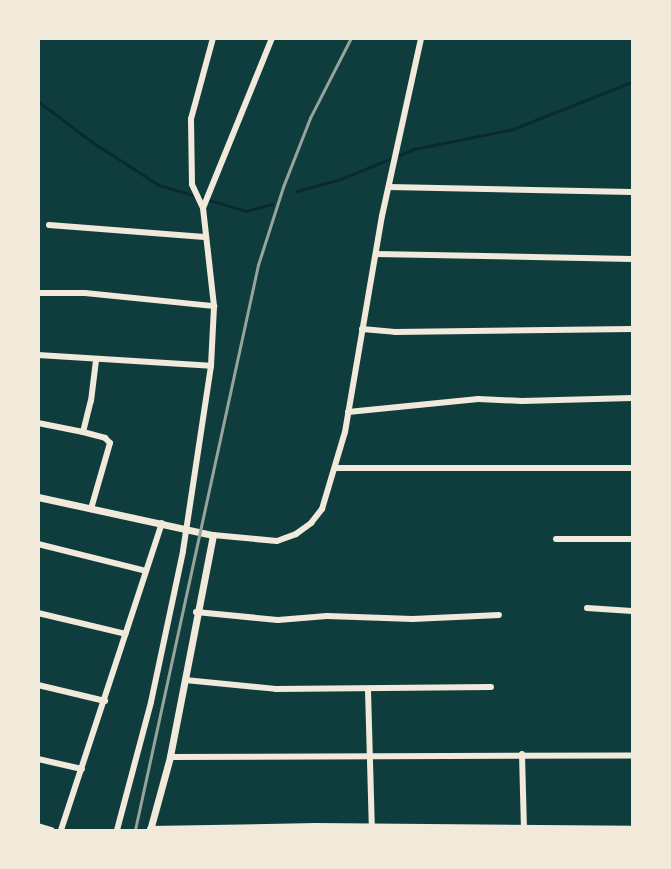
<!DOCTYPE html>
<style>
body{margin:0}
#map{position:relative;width:671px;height:869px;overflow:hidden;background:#0f3d3e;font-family:"Golos Text",sans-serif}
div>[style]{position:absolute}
.stream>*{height:2.5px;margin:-1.25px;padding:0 1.25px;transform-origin:1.25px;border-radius:1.25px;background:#0a2a2b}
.minor>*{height:6px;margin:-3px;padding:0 3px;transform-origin:3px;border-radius:3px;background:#f1e9da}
.tertiary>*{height:7px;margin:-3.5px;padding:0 3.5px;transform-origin:3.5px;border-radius:3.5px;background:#f1e9da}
.rail>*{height:2.5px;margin:-1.25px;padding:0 1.25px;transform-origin:1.25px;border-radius:1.25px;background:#97a49c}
span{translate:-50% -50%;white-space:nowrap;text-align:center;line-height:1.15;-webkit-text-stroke:5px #f1e9da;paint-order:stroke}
.frame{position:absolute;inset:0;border:40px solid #f1e9da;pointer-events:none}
</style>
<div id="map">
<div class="stream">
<div style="left:38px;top:101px;width:66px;rotate:37deg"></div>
<div style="left:91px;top:141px;width:81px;rotate:32.9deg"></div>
<div style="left:159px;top:185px;width:91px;rotate:16.6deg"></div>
<div style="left:246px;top:211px;width:27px;rotate:-15deg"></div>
<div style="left:297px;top:191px;width:46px;rotate:-15.3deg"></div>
<div style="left:341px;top:179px;width:79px;rotate:-22.3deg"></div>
<div style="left:414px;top:149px;width:101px;rotate:-11.4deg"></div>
<div style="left:513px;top:129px;width:128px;rotate:-21.6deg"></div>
</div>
<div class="minor">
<div style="left:389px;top:187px;width:243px;rotate:1.2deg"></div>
<div style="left:203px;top:208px;width:26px;rotate:-115deg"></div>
<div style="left:192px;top:184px;width:65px;rotate:-90.9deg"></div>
<div style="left:191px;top:119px;width:84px;rotate:-74.8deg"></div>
<div style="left:49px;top:225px;width:156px;rotate:4.4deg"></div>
<div style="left:376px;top:254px;width:256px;rotate:1.1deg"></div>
<div style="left:38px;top:293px;width:47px"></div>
<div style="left:85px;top:293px;width:130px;rotate:5.8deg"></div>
<div style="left:362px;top:329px;width:33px;rotate:5deg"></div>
<div style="left:395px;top:332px;width:237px;rotate:-0.7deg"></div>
<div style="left:38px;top:355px;width:173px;rotate:3.6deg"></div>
<div style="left:348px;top:412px;width:131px;rotate:-5.7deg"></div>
<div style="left:478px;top:399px;width:44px;rotate:2.6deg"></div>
<div style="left:522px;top:401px;width:110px;rotate:-1.6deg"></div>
<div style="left:38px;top:423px;width:46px;rotate:11.3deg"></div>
<div style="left:83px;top:432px;width:23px;rotate:15deg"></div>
<div style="left:105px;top:438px;width:7px;rotate:45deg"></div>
<div style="left:110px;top:443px;width:69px;rotate:106.1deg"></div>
<div style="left:83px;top:432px;width:32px;rotate:-76deg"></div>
<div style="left:91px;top:401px;width:41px;rotate:-83deg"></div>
<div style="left:336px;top:468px;width:296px"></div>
<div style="left:213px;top:535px;width:64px;rotate:5.4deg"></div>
<div style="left:277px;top:541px;width:20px;rotate:-20deg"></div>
<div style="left:296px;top:534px;width:19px;rotate:-36deg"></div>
<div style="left:311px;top:523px;width:18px;rotate:-52deg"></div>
<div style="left:322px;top:509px;width:80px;rotate:-73.4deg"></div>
<div style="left:345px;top:432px;width:219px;rotate:-80.3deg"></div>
<div style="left:382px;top:216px;width:182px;rotate:-77.6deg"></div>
<div style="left:556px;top:539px;width:76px"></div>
<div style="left:38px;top:544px;width:111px;rotate:14deg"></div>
<div style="left:587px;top:608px;width:45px;rotate:3.8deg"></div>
<div style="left:196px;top:612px;width:82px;rotate:5.6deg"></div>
<div style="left:278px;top:620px;width:49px;rotate:-4.7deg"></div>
<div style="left:327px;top:616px;width:86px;rotate:2deg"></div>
<div style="left:413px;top:619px;width:86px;rotate:-2.7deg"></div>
<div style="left:38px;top:613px;width:90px;rotate:13.4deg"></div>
<div style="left:185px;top:680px;width:91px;rotate:5.6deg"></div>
<div style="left:276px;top:689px;width:215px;rotate:-0.5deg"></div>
<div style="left:38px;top:685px;width:69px;rotate:13.4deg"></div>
<div style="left:368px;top:690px;width:140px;rotate:88.4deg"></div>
<div style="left:522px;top:754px;width:75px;rotate:88.5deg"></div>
<div style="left:170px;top:757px;width:462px;rotate:-0.2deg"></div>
<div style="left:38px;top:759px;width:45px;rotate:12.8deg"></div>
<div style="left:38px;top:826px;width:14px;rotate:17deg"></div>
<div style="left:150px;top:829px;width:166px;rotate:-1deg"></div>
<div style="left:316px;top:826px;width:316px;rotate:0.5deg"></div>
<div style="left:61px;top:830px;width:323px;rotate:-71.8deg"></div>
<div style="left:117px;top:830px;width:132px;rotate:-75.1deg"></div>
<div style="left:151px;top:702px;width:154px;rotate:-78deg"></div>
<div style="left:183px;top:551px;width:187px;rotate:-81.4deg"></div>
<div style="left:211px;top:366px;width:60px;rotate:-87.1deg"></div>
<div style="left:214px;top:306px;width:99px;rotate:-96.4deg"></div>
<div style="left:203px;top:208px;width:183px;rotate:-67.9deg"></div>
</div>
<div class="tertiary">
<div style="left:38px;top:497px;width:179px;rotate:12.3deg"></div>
<div style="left:213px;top:535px;width:226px;rotate:101deg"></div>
<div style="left:170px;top:757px;width:76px;rotate:105.3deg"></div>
</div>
<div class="rail">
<div style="left:135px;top:830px;width:578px;rotate:-77.72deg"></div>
<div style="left:258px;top:265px;width:82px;rotate:-72.2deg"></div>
<div style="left:283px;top:187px;width:74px;rotate:-68.6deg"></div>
<div style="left:310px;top:118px;width:90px;rotate:-62.9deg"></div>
</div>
<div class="frame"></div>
</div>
